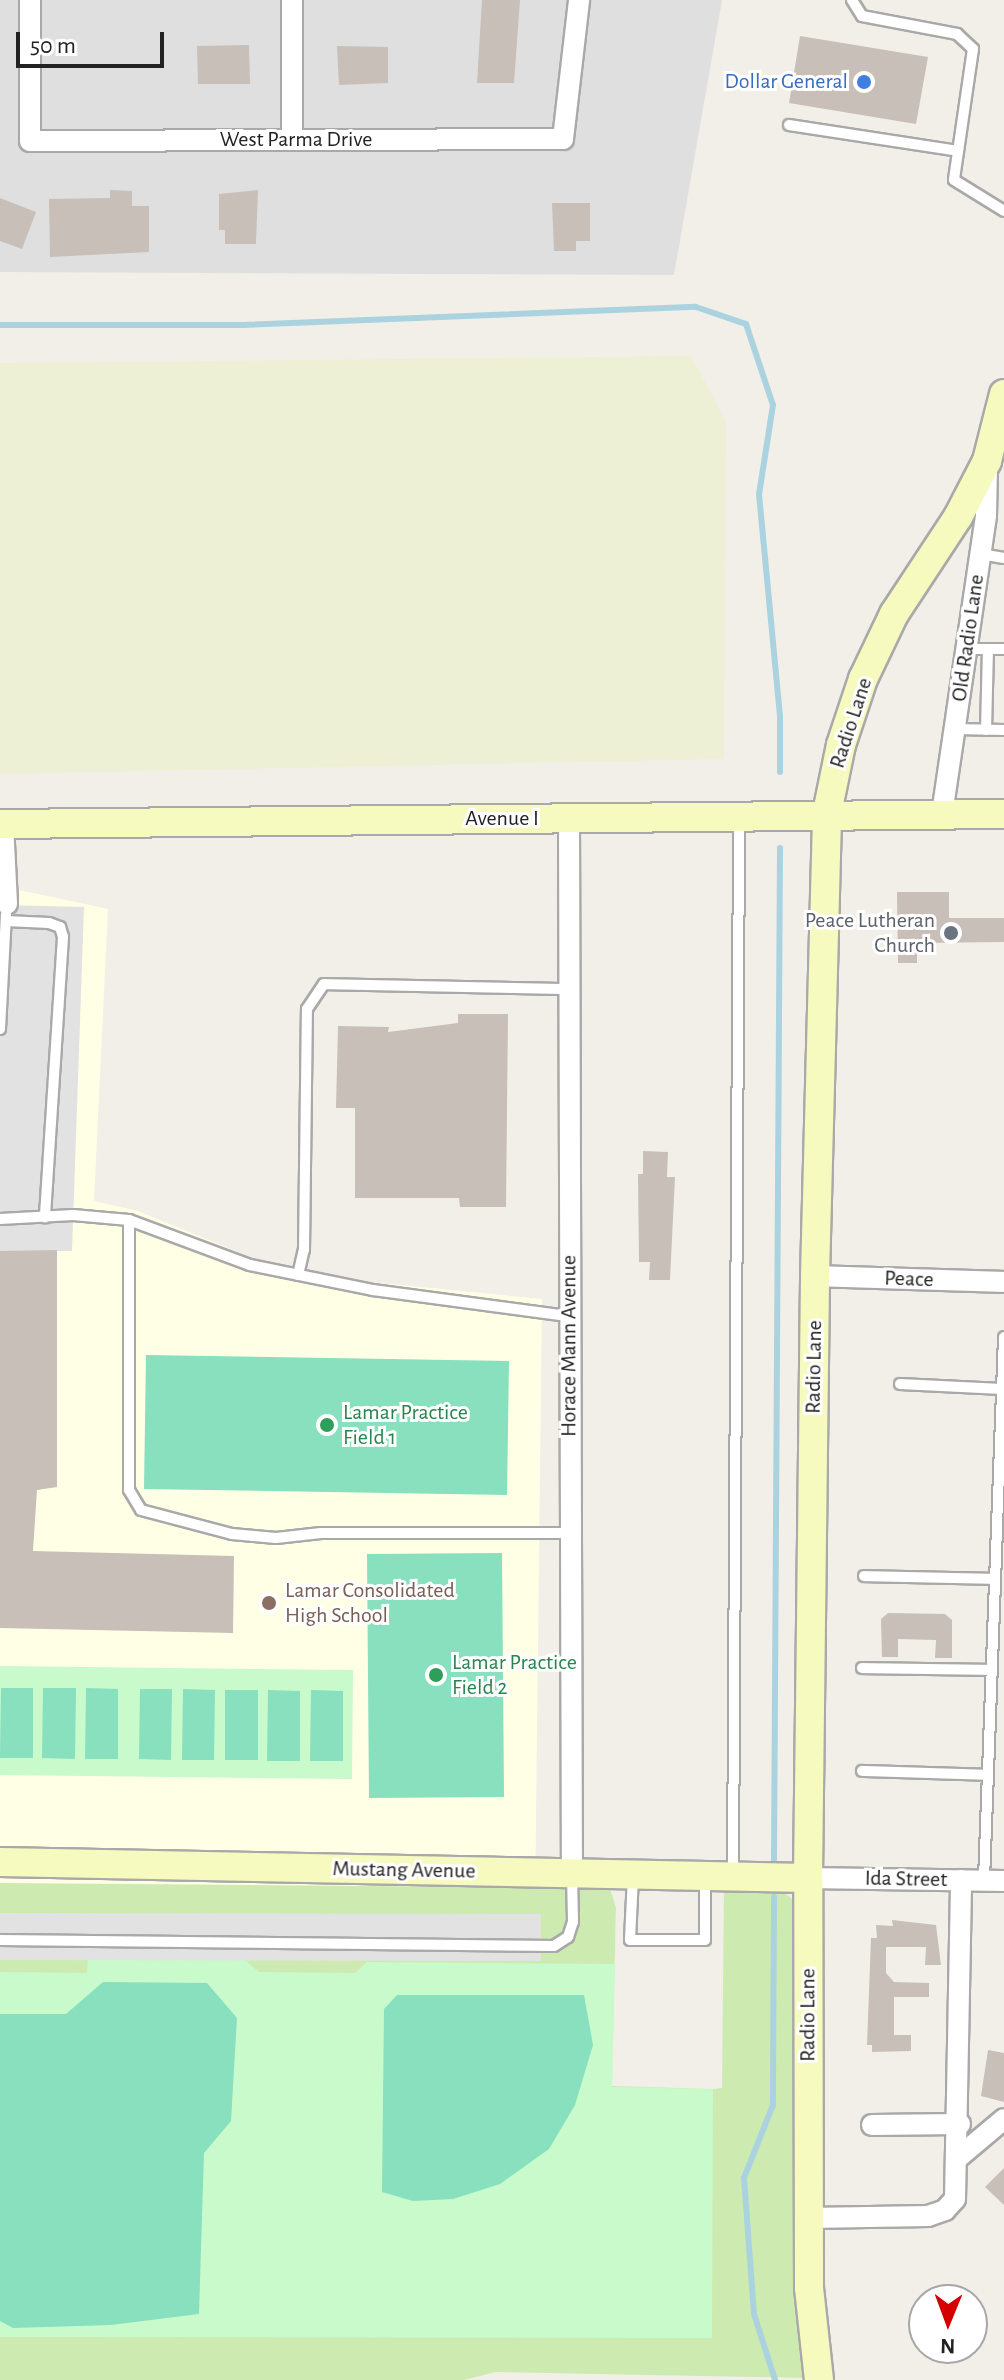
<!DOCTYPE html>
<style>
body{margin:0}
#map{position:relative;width:1004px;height:2380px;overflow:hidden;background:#f2efe9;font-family:"Alegreya Sans",sans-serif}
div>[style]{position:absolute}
.residential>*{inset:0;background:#e0dfdf}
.education>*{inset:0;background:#ffffe5}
.farmland>*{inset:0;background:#eef0d5}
.grass>*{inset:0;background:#cdebb0}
.park>*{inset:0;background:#c8facc}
.pitch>*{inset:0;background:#88e0be}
.parking>*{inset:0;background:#e2e2e2}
.stream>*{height:6px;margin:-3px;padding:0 3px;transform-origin:3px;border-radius:3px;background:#aad3df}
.building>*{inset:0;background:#c7bfb8}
.roads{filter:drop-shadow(2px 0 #a9a9a9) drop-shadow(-2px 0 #a9a9a9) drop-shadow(0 2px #a9a9a9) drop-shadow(0 -2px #a9a9a9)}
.lane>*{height:10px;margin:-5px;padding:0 5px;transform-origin:5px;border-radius:5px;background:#fff}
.street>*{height:20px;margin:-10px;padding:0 10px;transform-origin:10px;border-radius:10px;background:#fff}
.secondary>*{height:28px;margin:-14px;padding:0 14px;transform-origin:14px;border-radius:14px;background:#f7fabf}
.dots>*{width:22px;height:22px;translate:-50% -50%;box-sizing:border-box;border:4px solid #fff;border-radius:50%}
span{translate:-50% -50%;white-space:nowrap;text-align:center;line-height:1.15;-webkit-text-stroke:6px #fff;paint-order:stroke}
.shop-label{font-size:22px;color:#366cbe}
.right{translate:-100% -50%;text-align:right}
.street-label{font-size:22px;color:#222}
.worship-label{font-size:22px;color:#5b616d}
.leisure-label{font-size:22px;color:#27864d}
.left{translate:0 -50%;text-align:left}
.education-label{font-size:22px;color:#785e54}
.north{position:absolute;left:908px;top:2284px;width:80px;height:80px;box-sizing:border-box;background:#fff;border:2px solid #a7a7a7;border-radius:50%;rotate:181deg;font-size:22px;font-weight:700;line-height:32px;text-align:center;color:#222}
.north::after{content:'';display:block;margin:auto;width:28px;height:36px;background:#d40000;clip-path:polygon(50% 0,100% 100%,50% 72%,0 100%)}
.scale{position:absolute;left:16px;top:32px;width:148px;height:36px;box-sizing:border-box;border:4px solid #222;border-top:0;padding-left:10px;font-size:24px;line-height:28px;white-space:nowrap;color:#222;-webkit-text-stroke:6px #fff;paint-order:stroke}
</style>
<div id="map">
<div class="residential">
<div style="clip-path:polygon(0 0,722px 0,674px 275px,0 272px)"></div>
</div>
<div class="education">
<div style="clip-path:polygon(0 886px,108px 909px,94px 1201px,138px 1211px,267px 1264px,339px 1279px,542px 1299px,535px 1907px,616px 1908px,612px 2087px,713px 2089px,0 2337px)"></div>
</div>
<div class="farmland">
<div style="clip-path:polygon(691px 356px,726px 421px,724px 759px,0 774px,0 363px)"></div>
</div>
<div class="grass">
<div style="clip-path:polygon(0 1883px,610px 1888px,616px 1908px,612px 2086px,713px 2089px,722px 2088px,724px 1886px,779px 1889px,791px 1898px,800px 1915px,808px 2378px,496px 2372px,464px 2380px,0 2380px)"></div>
</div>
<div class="park">
<div style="clip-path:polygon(0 1666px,353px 1670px,352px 1779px,0 1775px)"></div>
<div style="clip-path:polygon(88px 1958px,245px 1960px,259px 1972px,355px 1973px,367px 1962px,615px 1964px,612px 2087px,713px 2089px,712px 2338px,0 2337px,0 1972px,87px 1973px)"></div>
</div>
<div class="pitch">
<div style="clip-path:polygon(146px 1355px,509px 1361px,507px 1495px,144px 1489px)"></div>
<div style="clip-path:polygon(502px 1553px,504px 1797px,369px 1798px,367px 1554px)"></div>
<div style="clip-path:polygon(1px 1688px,33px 1688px,33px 1758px,0 1758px)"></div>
<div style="clip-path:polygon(43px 1688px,76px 1688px,75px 1759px,42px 1758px)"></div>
<div style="clip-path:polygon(86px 1688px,118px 1689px,118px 1759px,85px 1759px)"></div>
<div style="clip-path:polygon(140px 1689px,172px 1689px,171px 1760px,139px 1759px)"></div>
<div style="clip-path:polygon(183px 1689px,215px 1690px,214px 1760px,182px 1760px)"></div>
<div style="clip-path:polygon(225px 1690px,258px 1690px,258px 1760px,225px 1760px)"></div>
<div style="clip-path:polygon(268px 1690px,300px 1691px,300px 1761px,267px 1761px)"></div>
<div style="clip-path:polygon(311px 1690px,343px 1691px,343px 1761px,310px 1761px)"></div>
<div style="clip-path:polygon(103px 1982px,207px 1983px,237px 2018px,231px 2121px,204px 2153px,199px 2314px,111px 2325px,13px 2328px,0 2321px,0 2014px,66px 2014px)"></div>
<div style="clip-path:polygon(397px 1995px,584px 1995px,593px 2045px,575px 2105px,549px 2149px,500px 2184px,453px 2199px,413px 2201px,382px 2192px,384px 2009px)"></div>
</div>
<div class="parking">
<div style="clip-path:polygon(0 905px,84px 907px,72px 1251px,0 1251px)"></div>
<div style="clip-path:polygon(0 1913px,541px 1914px,541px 1961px,0 1960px)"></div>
</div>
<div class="stream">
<div style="left:0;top:325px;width:243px"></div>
<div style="left:243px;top:325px;width:453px;rotate:-2.3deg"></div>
<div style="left:696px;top:307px;width:53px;rotate:18.8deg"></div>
<div style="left:746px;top:324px;width:85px;rotate:71.6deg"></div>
<div style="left:773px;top:405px;width:90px;rotate:98.9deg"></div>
<div style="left:759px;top:494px;width:223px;rotate:84.6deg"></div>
<div style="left:780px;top:716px;width:56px;rotate:90deg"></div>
<div style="left:774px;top:1860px;width:1012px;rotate:-89.66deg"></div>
<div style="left:774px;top:1897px;width:208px;rotate:90.3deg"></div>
<div style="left:773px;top:2105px;width:79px;rotate:111.7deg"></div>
<div style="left:744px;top:2178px;width:136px;rotate:85.8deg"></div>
<div style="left:754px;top:2314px;width:69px;rotate:72.3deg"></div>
</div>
<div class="building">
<div style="clip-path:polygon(482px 0,520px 0,514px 83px,477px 83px)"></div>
<div style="clip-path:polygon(800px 36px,928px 57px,916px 124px,789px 103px)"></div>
<div style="clip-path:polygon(249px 45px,250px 84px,198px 84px,197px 46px)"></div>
<div style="clip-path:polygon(337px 46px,388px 47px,388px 83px,339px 85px)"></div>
<div style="clip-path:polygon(110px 190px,132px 191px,132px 206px,149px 206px,149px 252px,50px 257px,49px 199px,110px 198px)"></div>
<div style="clip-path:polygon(258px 190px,256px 244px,225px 244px,225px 230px,219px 230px,219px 194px)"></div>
<div style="clip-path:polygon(0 198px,36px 212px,22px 249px,0 241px)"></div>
<div style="clip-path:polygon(552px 203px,590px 203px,590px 241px,576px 241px,576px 251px,554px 251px)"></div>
<div style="clip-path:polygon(897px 892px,949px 892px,949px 918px,1004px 918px,1004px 942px,917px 943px,917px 963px,898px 963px)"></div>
<div style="clip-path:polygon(458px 1014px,508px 1014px,506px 1207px,460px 1207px,459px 1198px,355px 1198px,355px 1108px,336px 1108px,338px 1026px,389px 1027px,388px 1032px,458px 1023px)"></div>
<div style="clip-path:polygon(643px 1151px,668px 1152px,667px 1177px,675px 1177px,670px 1280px,649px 1280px,650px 1262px,639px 1262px,638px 1174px,643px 1174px)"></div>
<div style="clip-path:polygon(57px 1250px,57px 1487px,37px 1490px,33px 1551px,234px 1556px,233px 1633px,0 1628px,0 1251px)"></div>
<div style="clip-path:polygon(888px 1613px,945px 1614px,952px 1620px,952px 1658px,935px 1658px,936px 1640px,898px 1639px,898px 1657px,882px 1657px,881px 1619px)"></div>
<div style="clip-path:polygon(892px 1920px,936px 1925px,941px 1965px,925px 1965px,926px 1947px,886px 1947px,886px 1973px,894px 1982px,929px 1983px,929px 1997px,894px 1997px,894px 2035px,911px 2035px,911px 2051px,872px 2052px,872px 2045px,867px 2045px,871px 1938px,877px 1938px,876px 1925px,893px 1926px)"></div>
<div style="clip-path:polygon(988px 2050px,1004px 2053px,1004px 2102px,981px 2096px)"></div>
<div style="clip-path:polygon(1004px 2168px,1004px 2205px,985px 2187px)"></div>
</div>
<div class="roads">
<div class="lane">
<div style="left:852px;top:0;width:19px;rotate:58deg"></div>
<div style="left:862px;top:16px;width:97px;rotate:10.7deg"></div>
<div style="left:957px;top:34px;width:22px;rotate:43deg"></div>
<div style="left:973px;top:49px;width:132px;rotate:98.3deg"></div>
<div style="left:954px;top:180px;width:59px;rotate:31.8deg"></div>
<div style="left:789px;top:125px;width:171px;rotate:8.7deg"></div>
<div style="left:981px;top:554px;width:23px;rotate:10deg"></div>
<div style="left:967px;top:649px;width:37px"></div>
<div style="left:955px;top:729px;width:49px;rotate:1.2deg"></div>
<div style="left:986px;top:730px;width:81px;rotate:-88.6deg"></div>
<div style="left:6px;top:921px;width:43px;rotate:2.7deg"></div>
<div style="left:49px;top:923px;width:12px;rotate:20deg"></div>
<div style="left:60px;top:927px;width:10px;rotate:73deg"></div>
<div style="left:63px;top:937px;width:281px;rotate:93.7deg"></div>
<div style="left:0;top:1029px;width:115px;rotate:-87deg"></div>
<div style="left:0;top:1219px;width:73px;rotate:-3.1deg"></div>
<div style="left:73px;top:1215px;width:56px;rotate:5.1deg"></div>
<div style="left:129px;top:1220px;width:129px;rotate:20.4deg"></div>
<div style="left:250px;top:1265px;width:126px;rotate:11.5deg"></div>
<div style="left:373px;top:1290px;width:198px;rotate:7.6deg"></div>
<div style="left:129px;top:1220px;width:270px;rotate:90deg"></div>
<div style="left:129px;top:1490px;width:23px;rotate:59deg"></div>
<div style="left:141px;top:1510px;width:94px;rotate:14.8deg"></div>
<div style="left:232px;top:1534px;width:44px;rotate:5.2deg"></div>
<div style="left:276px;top:1538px;width:45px;rotate:-6.3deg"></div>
<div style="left:321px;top:1533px;width:249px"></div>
<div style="left:298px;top:1275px;width:26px;rotate:-77deg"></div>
<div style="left:304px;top:1250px;width:241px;rotate:-89.3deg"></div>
<div style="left:307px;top:1009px;width:30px;rotate:-56deg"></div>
<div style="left:324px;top:984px;width:245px;rotate:1.2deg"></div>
<div style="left:900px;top:1384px;width:102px;rotate:2.8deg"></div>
<div style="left:864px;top:1576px;width:131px;rotate:1.3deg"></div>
<div style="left:862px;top:1668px;width:130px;rotate:0.9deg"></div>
<div style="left:862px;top:1771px;width:126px;rotate:1.8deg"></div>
<div style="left:733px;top:1873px;width:1056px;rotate:-89.67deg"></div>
<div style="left:633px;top:1876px;width:64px;rotate:92.7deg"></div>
<div style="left:630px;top:1940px;width:75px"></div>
<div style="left:705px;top:1940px;width:62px;rotate:-90deg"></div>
<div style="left:984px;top:1880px;width:543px;rotate:-87.89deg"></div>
<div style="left:0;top:1940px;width:554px;rotate:0.62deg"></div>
<div style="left:554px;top:1946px;width:17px;rotate:-33deg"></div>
<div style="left:568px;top:1937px;width:16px;rotate:-72deg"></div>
<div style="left:573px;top:1922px;width:47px;rotate:-91.2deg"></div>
</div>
<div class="street">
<div style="left:30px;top:0;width:141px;rotate:90deg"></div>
<div style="left:30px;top:141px;width:533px;rotate:-0.21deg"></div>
<div style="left:563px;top:139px;width:140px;rotate:-83.4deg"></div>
<div style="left:292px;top:0;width:140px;rotate:90deg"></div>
<div style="left:942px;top:814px;width:302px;rotate:-81.6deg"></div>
<div style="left:986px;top:515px;width:49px;rotate:-88.8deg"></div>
<div style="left:569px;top:819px;width:1054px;rotate:89.84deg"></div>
<div style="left:3px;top:824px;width:80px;rotate:87.1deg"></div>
<div style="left:815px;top:1276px;width:189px;rotate:1.8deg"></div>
<div style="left:808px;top:1878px;width:196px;rotate:0.9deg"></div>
<div style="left:872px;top:2125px;width:88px;rotate:-0.7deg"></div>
<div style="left:960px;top:2156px;width:57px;rotate:-40.1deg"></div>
<div style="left:809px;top:2218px;width:119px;rotate:-1deg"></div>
<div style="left:928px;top:2216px;width:18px;rotate:-19deg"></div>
<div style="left:945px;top:2210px;width:15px;rotate:-48deg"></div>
<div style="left:955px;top:2199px;width:319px;rotate:-88.9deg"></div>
</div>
<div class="secondary">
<div style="left:0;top:824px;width:1004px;rotate:-0.57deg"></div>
<div style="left:0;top:1862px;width:808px;rotate:1.13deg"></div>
<div style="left:819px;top:2380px;width:93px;rotate:-96.2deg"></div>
<div style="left:809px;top:2288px;width:410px;rotate:-90.1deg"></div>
<div style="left:808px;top:1878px;width:602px;rotate:-89.33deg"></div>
<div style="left:815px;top:1276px;width:463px;rotate:-88.5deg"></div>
<div style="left:827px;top:813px;width:69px;rotate:-78.4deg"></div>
<div style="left:841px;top:745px;width:70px;rotate:-71.6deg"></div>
<div style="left:863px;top:679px;width:72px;rotate:-64.5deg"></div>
<div style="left:894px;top:614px;width:116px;rotate:-56.6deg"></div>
<div style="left:958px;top:517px;width:63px;rotate:-62.6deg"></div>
<div style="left:987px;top:461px;width:69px;rotate:-75.8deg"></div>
</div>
</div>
<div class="dots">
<div style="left:864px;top:82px;background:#3f7fe0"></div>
<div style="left:951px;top:933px;background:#6b7280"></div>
<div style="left:327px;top:1425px;background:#2e9e5b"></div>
<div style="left:269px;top:1603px;background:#8d6e63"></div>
<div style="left:436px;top:1675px;background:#2e9e5b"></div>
</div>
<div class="shop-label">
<span class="right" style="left:848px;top:82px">Dollar General</span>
</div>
<div class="street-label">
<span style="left:296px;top:140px">West Parma Drive</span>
<span style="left:968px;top:638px;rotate:-82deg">Old Radio Lane</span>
<span style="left:851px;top:723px;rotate:-72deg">Radio Lane</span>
<span style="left:502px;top:819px">Avenue I</span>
<span style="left:909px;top:1279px;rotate:2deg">Peace</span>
<span style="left:569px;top:1346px;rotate:-90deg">Horace Mann Avenue</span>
<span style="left:814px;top:1367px;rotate:-89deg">Radio Lane</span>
<span style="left:404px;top:1870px;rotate:1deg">Mustang Avenue</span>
<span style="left:906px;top:1879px;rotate:1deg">Ida Street</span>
<span style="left:808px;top:2015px;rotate:-90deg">Radio Lane</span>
</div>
<div class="worship-label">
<span class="right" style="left:935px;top:933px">Peace Lutheran<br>Church</span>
</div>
<div class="leisure-label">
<span class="left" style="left:343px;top:1425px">Lamar Practice<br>Field 1</span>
<span class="left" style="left:452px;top:1675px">Lamar Practice<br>Field 2</span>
</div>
<div class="education-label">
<span class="left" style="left:285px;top:1603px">Lamar Consolidated<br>High School</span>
</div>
<div class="north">N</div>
<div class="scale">50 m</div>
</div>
